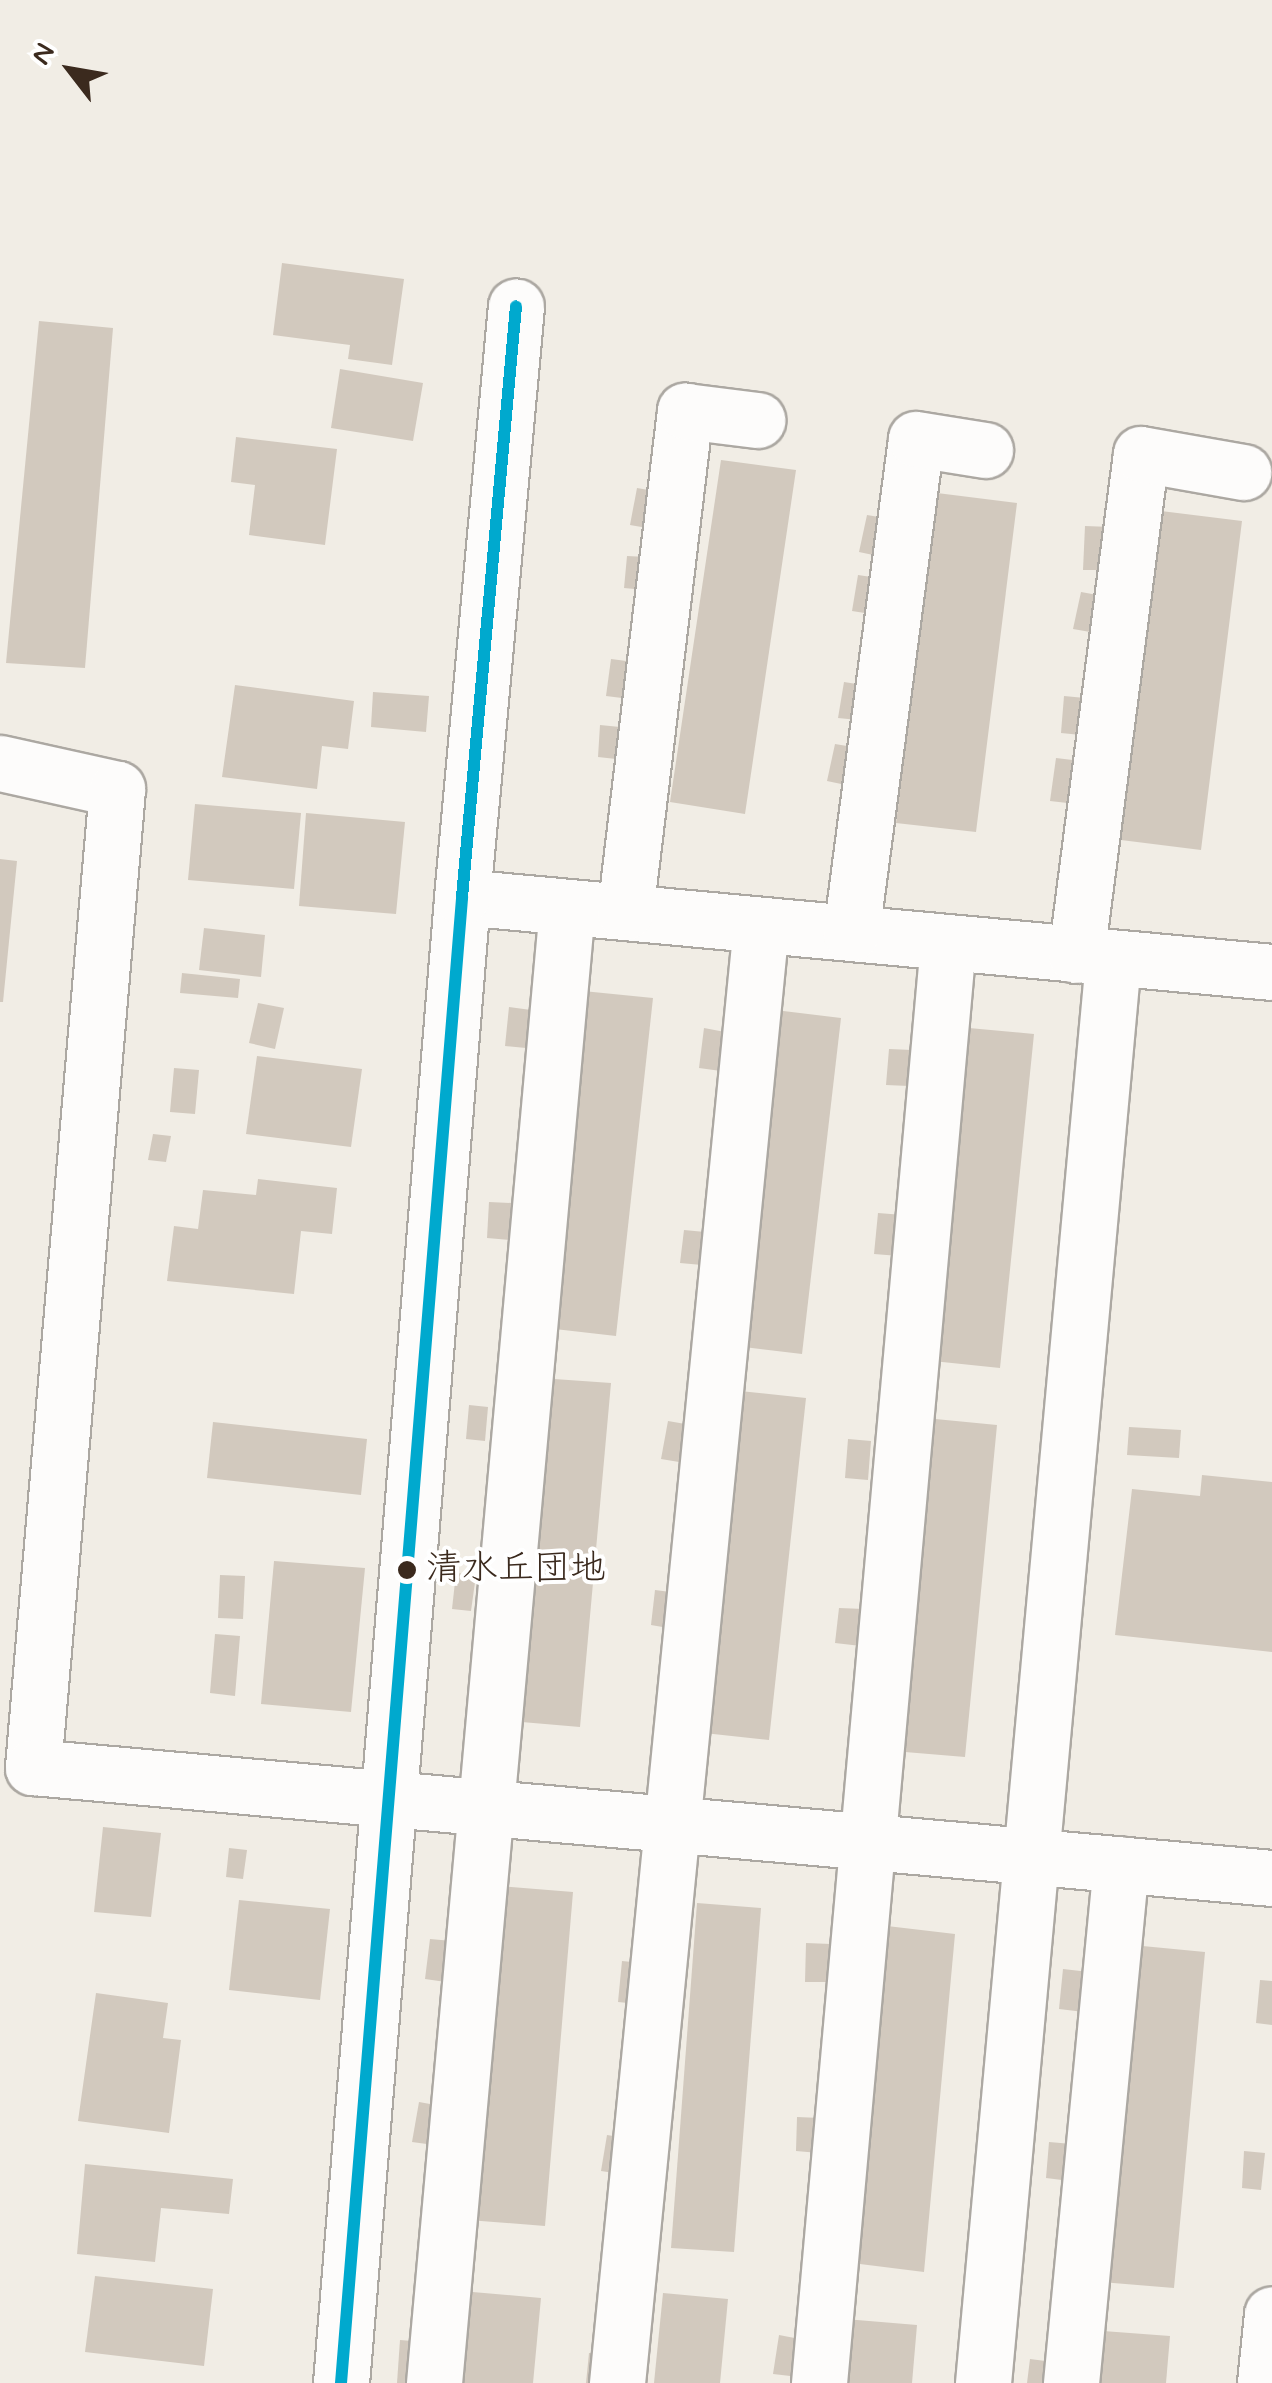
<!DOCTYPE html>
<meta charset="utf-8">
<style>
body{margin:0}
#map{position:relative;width:1272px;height:2383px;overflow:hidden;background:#f1ede5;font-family:Mynerve,"Klee One",sans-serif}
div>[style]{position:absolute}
.building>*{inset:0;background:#d2c9be}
.roads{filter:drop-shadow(2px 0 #aca8a2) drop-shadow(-2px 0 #aca8a2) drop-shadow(0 2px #aca8a2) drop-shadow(0 -2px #aca8a2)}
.minor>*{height:55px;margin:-27.5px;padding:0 27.5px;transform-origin:27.5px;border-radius:27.5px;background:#fdfcfb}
.bus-1>*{height:12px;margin:-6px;padding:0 6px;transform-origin:6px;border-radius:6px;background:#00a9ce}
.dots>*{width:28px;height:28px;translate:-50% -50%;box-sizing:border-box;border:5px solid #fff;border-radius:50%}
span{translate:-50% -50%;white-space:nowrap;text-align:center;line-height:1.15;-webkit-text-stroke:8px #fff;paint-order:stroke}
.bus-label{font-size:36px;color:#3b2a1e}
.left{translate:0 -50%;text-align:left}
.north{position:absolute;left:20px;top:20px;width:100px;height:100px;-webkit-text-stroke:8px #fff;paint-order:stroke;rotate:301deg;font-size:28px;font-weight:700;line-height:40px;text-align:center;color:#3b2a1e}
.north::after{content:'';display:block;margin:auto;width:35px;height:45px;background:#3b2a1e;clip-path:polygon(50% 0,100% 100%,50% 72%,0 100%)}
</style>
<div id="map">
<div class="building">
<div style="clip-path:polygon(282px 263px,404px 279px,392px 365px,348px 359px,350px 345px,273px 335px)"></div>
<div style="clip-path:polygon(39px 321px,113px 328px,85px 668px,6px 663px)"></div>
<div style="clip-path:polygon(340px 369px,423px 383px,413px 441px,331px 428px)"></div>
<div style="clip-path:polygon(236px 437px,337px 449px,325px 545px,249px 535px,255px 485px,231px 482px)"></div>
<div style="clip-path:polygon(721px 460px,796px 470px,745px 814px,670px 802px)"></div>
<div style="clip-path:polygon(637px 488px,660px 492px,653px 529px,630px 525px)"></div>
<div style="clip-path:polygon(937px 493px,1017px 503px,976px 832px,896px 823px)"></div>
<div style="clip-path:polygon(1161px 511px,1242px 521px,1201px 850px,1121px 840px)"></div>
<div style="clip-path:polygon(867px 515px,885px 518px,878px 556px,859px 552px)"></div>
<div style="clip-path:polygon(1085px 526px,1111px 527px,1107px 570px,1083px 570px)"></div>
<div style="clip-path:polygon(627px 556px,647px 557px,645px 590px,624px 588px)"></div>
<div style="clip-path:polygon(858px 575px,878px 578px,871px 614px,852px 611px)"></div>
<div style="clip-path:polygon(1081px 592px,1103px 596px,1096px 633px,1073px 629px)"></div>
<div style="clip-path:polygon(611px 659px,634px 662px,630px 699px,606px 696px)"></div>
<div style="clip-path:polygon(844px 682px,863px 685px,858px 720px,838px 718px)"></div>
<div style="clip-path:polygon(235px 685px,354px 701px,348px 749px,322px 746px,317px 789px,222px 777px)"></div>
<div style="clip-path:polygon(373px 692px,429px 696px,426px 732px,371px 727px)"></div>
<div style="clip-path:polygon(1064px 696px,1085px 698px,1081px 735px,1061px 733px)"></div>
<div style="clip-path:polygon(600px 725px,620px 727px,616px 759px,598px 757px)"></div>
<div style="clip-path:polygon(835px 744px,853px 747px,846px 785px,827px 781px)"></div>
<div style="clip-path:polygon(1056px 758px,1081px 761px,1076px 804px,1050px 801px)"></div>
<div style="clip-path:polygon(195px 804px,301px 813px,294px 889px,188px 880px)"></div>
<div style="clip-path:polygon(306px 813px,405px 822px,396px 914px,299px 906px)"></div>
<div style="clip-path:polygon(0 859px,17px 861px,3px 1002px,0 1002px)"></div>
<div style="clip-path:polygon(204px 928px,265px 935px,261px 977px,199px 970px)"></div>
<div style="clip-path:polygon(182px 973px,240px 979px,238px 998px,180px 993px)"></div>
<div style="clip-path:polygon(583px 991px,653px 998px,616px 1336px,546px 1328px)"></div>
<div style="clip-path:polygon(258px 1003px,284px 1008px,275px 1049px,249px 1043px)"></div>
<div style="clip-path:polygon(509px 1007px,531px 1010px,526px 1048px,505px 1046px)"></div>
<div style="clip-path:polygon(775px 1010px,841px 1018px,802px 1354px,736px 1346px)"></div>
<div style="clip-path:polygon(958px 1027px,1034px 1034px,1000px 1368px,923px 1360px)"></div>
<div style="clip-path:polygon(704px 1028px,725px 1032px,721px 1071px,699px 1068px)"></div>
<div style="clip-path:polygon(889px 1049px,912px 1050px,909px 1086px,886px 1085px)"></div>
<div style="clip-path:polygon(257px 1056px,362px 1069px,351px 1147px,246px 1134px)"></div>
<div style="clip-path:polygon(174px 1068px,199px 1070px,195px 1114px,170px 1112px)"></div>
<div style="clip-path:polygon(153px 1134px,171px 1136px,166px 1162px,148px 1160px)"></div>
<div style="clip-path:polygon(258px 1179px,337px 1188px,332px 1234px,301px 1231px,294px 1294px,167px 1281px,174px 1226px,198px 1229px,203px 1190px,256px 1195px)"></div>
<div style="clip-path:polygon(489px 1202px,513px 1203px,510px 1240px,487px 1238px)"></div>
<div style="clip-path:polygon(878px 1213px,903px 1215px,899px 1256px,874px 1254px)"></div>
<div style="clip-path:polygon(684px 1230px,705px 1232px,702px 1265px,680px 1263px)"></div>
<div style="clip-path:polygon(540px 1378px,611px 1383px,580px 1727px,510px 1721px)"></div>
<div style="clip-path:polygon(740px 1391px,806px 1398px,769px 1740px,704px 1733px)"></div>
<div style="clip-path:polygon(469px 1405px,488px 1407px,485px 1441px,466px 1439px)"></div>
<div style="clip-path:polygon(925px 1418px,997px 1425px,965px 1757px,893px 1751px)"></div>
<div style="clip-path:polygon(668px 1421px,691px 1425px,685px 1463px,661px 1459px)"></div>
<div style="clip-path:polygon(213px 1422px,367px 1439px,361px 1495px,207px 1478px)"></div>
<div style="clip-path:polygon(1129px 1427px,1181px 1430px,1179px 1458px,1127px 1455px)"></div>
<div style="clip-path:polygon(848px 1439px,871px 1441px,868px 1480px,845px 1478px)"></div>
<div style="clip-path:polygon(1202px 1475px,1272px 1482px,1272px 1652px,1115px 1635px,1132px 1489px,1200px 1496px)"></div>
<div style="clip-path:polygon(274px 1561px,365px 1568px,351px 1712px,261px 1704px)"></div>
<div style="clip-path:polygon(456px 1573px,476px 1575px,471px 1611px,452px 1609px)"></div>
<div style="clip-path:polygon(220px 1575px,245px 1576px,243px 1619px,218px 1618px)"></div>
<div style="clip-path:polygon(655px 1590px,678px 1593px,674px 1629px,651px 1625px)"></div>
<div style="clip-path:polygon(839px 1608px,864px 1609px,861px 1646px,835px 1643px)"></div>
<div style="clip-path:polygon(215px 1634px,240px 1636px,235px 1696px,210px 1693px)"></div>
<div style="clip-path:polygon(103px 1827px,161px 1833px,151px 1917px,94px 1912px)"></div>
<div style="clip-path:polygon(229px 1848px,247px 1850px,243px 1879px,226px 1877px)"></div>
<div style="clip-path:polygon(497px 1886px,573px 1892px,545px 2226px,468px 2220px)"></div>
<div style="clip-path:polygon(239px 1900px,330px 1909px,320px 2000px,229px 1990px)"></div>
<div style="clip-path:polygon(697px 1903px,761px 1908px,734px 2252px,671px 2248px)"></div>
<div style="clip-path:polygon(887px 1926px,955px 1934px,924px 2272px,852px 2263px)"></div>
<div style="clip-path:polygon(430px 1939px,452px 1941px,446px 1982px,425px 1979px)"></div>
<div style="clip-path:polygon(806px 1943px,831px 1944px,829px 1982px,805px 1982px)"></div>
<div style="clip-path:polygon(1132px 1945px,1205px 1952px,1174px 2288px,1101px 2282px)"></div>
<div style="clip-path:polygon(622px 1961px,642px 1963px,638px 2004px,618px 2002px)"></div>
<div style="clip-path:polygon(1063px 1969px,1089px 1972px,1084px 2012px,1059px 2009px)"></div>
<div style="clip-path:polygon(1260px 1980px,1272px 1981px,1272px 2025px,1256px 2023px)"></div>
<div style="clip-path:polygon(96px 1993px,168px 2003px,163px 2038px,181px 2040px,169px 2133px,78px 2121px)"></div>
<div style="clip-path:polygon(419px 2102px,441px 2106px,434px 2145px,412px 2142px)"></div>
<div style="clip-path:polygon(797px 2117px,820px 2118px,819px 2153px,796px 2151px)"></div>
<div style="clip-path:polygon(607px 2135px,626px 2138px,621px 2174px,601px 2171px)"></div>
<div style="clip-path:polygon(1049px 2142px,1072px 2144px,1070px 2181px,1046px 2178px)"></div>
<div style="clip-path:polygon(1244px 2151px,1265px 2153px,1261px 2190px,1242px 2188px)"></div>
<div style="clip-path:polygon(85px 2164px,233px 2179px,229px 2214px,161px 2208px,155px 2262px,77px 2254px)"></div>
<div style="clip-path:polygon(95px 2276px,213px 2289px,204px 2366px,85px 2352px)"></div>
<div style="clip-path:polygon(461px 2291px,541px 2298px,533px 2383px,452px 2383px)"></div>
<div style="clip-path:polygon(663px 2293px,728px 2299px,720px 2383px,654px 2383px)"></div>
<div style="clip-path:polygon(845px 2319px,917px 2325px,912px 2383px,839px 2383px)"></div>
<div style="clip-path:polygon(1103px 2331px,1170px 2336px,1166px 2383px,1099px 2383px)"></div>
<div style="clip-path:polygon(779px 2335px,805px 2340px,799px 2377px,773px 2374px)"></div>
<div style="clip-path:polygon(400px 2340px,424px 2342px,421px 2383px,397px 2383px)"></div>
<div style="clip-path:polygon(589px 2353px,608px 2354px,606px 2383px,586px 2383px)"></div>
<div style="clip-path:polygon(1030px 2359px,1053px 2362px,1051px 2383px,1027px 2383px)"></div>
</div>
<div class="roads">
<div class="minor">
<div style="left:0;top:763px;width:120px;rotate:12.5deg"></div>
<div style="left:117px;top:789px;width:982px;rotate:94.91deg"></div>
<div style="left:33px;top:1767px;width:1244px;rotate:5.12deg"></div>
<div style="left:462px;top:897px;width:813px;rotate:5.29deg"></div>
<div style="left:625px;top:912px;width:505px;rotate:-83.17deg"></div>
<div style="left:685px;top:411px;width:73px;rotate:7.1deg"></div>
<div style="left:851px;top:933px;width:498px;rotate:-82.5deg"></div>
<div style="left:916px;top:439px;width:70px;rotate:9.1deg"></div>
<div style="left:1076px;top:955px;width:505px;rotate:-82.61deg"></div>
<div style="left:1141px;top:454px;width:104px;rotate:10deg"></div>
<div style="left:341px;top:2383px;width:1491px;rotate:-85.34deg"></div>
<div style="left:462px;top:897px;width:593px;rotate:-84.78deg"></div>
<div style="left:434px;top:2383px;width:1482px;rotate:-84.85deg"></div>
<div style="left:617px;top:2383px;width:1465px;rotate:-84.36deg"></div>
<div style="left:819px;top:2383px;width:1446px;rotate:-84.88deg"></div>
<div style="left:983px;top:2383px;width:1429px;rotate:-84.78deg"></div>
<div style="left:1071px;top:2383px;width:521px;rotate:-84.5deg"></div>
<div style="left:1265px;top:2383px;width:69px;rotate:-84.2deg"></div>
</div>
</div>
<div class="bus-1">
<div style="left:341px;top:2383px;width:1491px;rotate:-85.34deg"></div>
<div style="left:462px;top:897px;width:593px;rotate:-84.78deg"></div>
</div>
<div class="dots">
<div style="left:407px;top:1570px;background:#3b2a1e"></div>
</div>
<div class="bus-label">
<span class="left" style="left:426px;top:1570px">清水丘団地</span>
</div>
<div class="north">N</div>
</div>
